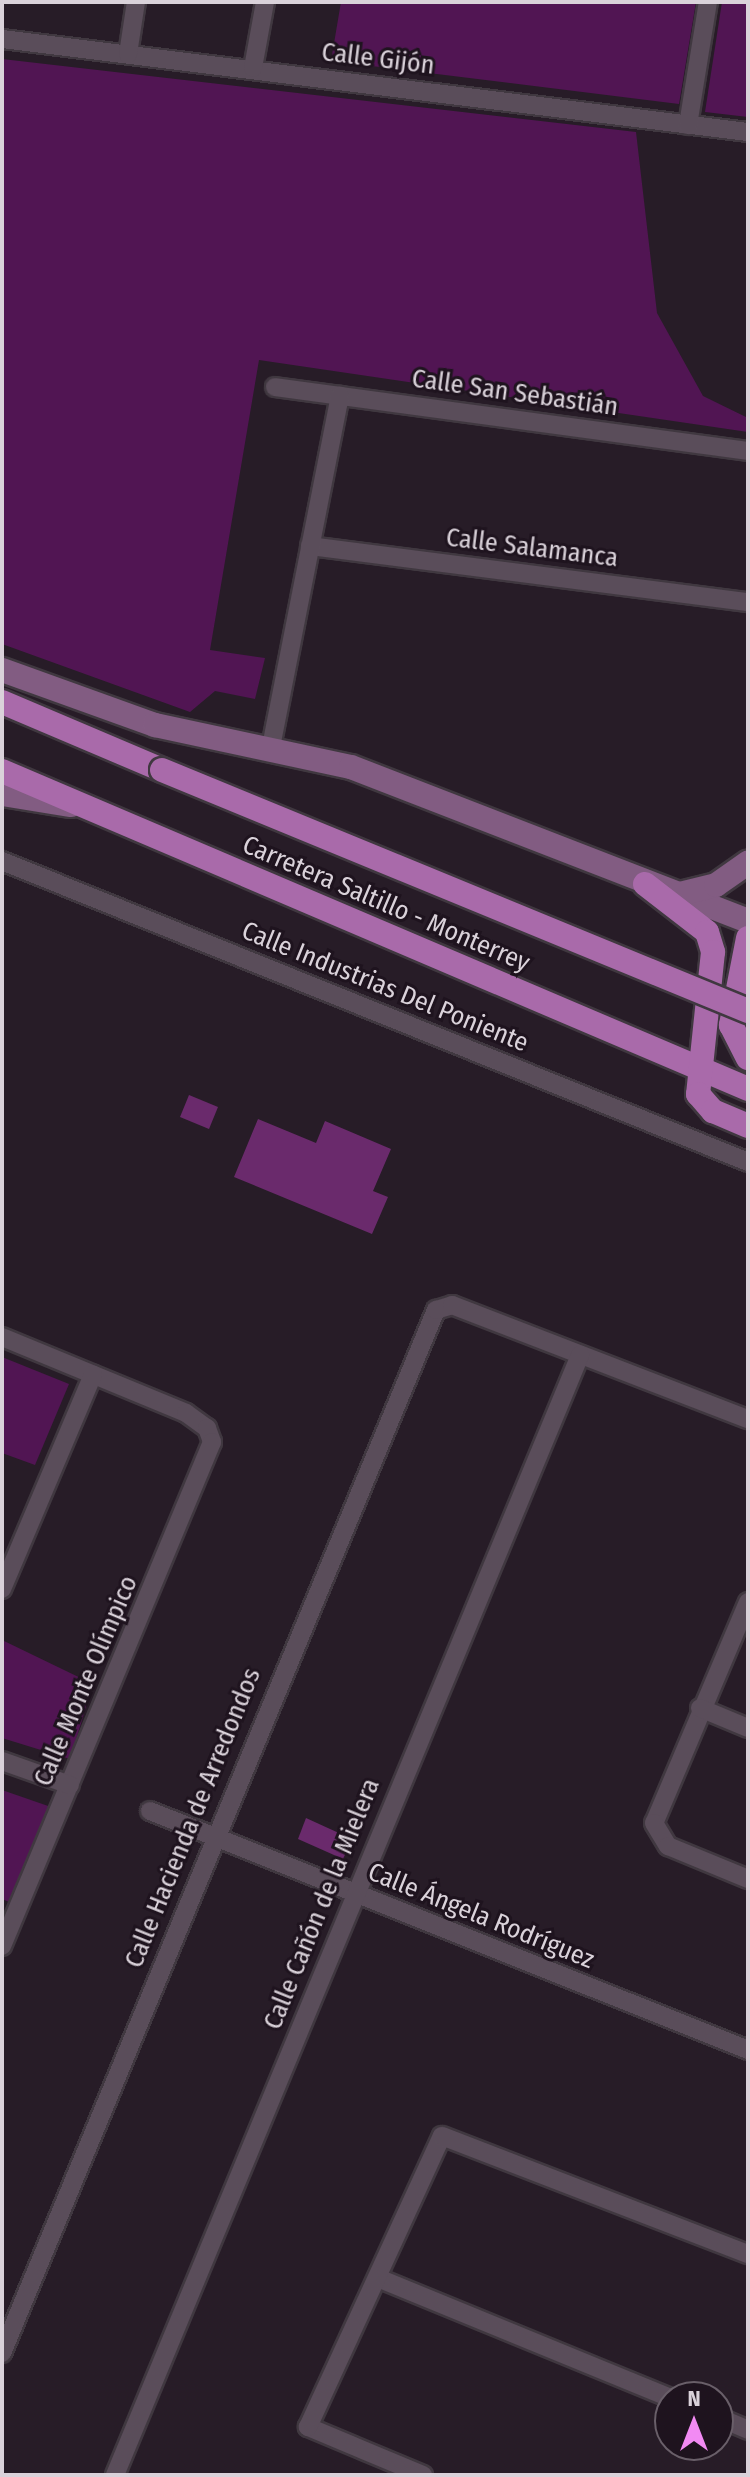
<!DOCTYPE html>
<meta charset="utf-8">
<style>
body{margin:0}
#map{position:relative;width:750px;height:2477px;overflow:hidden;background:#271c27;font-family:"Fira Sans Condensed",sans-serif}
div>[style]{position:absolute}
.green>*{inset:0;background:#511553}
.building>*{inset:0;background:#6a2a6c}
.roads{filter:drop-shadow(2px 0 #403840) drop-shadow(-2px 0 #403840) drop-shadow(0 2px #403840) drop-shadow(0 -2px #403840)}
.street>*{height:18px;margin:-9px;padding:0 9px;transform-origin:9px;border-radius:9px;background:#5a4d5a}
.secondary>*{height:24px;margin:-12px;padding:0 12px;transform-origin:12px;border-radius:12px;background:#825c82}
.primary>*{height:24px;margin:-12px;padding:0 12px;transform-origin:12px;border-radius:12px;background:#a96aaa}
.bridges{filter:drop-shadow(2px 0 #403840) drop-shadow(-2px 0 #403840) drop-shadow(0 2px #403840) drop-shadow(0 -2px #403840)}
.primary-bridge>*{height:24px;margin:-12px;padding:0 12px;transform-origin:12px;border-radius:12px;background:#a96aaa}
span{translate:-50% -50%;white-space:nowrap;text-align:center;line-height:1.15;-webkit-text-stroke:6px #1e131e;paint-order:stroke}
.street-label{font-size:26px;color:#dad2da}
.frame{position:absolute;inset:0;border:4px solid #dad2da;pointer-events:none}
.north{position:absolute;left:654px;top:2381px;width:80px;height:80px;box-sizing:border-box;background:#1e131e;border:2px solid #695f69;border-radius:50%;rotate:0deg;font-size:22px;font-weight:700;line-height:32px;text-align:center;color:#dad2da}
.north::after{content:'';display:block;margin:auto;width:28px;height:36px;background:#f28af3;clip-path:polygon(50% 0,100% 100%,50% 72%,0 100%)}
</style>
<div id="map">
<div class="green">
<div style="clip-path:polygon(341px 2px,696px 2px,679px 104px,331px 61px)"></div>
<div style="clip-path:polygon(722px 2px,748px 2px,748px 117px,705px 112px)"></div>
<div style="clip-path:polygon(2px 59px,636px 132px,657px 313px,703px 396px,748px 418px,748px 432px,259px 360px,210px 650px,265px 658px,255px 699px,215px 691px,190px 712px,2px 644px)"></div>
<div style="clip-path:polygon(2px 1357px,69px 1384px,35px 1465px,2px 1453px)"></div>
<div style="clip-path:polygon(2px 1640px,93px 1684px,70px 1759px,2px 1738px)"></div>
<div style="clip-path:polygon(2px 1790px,51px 1807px,9px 1902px,2px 1899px)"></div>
</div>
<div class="building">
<div style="clip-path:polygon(189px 1095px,218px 1107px,209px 1129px,180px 1117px)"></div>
<div style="clip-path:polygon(258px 1119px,316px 1143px,325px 1121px,391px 1149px,373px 1191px,388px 1197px,372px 1234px,234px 1177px)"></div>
<div style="clip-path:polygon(306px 1818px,352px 1839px,343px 1859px,298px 1839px)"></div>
</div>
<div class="roads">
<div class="street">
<div style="left:2px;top:39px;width:752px;rotate:7.11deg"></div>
<div style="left:128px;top:54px;width:53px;rotate:-81.3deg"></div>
<div style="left:253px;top:68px;width:67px;rotate:-79.7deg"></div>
<div style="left:688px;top:125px;width:125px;rotate:-80.8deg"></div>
<div style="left:275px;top:387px;width:477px;rotate:7.7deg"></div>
<div style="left:310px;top:546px;width:442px;rotate:7.3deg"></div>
<div style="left:271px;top:747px;width:358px;rotate:-78.9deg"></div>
<div style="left:2px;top:861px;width:804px;rotate:21.97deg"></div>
<div style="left:2px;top:1337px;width:199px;rotate:22.4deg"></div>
<div style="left:186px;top:1413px;width:26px;rotate:36deg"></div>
<div style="left:207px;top:1428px;width:15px;rotate:70deg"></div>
<div style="left:212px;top:1442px;width:546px;rotate:112.62deg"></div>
<div style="left:2px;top:1589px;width:233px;rotate:-67deg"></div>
<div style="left:748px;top:1602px;width:240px;rotate:113deg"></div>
<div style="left:654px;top:1823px;width:27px;rotate:59deg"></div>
<div style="left:668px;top:1846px;width:87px;rotate:22.4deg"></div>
<div style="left:700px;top:1708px;width:52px;rotate:22.6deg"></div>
<div style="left:2px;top:1761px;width:72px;rotate:19.4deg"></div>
<div style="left:150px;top:1811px;width:644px;rotate:21.78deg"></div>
<div style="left:378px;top:2278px;width:316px;rotate:22.3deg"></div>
<div style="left:2px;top:2353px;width:1130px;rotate:-67.41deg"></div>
<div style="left:436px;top:1310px;width:17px;rotate:-17deg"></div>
<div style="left:452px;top:1305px;width:317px;rotate:21.1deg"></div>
<div style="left:718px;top:2417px;width:33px;rotate:23deg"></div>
<div style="left:115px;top:2475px;width:1213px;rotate:-67.45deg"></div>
<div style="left:423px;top:2475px;width:125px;rotate:-157.3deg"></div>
<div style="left:308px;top:2427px;width:320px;rotate:-65.3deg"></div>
<div style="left:442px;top:2136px;width:328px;rotate:21.1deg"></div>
</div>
<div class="secondary">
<div style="left:2px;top:670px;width:163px;rotate:19.8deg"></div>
<div style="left:155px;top:725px;width:200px;rotate:12.1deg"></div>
<div style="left:351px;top:767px;width:426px;rotate:21.2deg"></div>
<div style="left:2px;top:794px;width:70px;rotate:9.1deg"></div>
<div style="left:676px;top:895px;width:41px;rotate:-14deg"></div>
<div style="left:716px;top:885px;width:39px;rotate:-35deg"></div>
</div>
<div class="primary">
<div style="left:2px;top:702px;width:174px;rotate:23deg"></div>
<div style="left:2px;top:771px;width:811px;rotate:23.09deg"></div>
<div style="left:645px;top:884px;width:78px;rotate:37.7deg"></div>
<div style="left:707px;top:932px;width:21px;rotate:73deg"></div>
<div style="left:713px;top:952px;width:143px;rotate:96deg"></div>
<div style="left:698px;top:1094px;width:23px;rotate:49deg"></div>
<div style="left:713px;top:1111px;width:38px;rotate:23deg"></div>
<div style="left:748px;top:938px;width:89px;rotate:101.1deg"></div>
<div style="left:731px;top:1025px;width:37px;rotate:63deg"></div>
</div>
</div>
<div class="bridges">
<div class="primary-bridge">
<div style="left:162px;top:770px;width:634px;rotate:22.36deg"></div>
</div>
</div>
<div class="street-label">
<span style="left:378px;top:59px;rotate:7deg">Calle Gijón</span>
<span style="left:515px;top:393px;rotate:8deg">Calle San Sebastián</span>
<span style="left:532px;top:548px;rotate:7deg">Calle Salamanca</span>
<span style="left:386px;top:904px;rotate:23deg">Carretera Saltillo - Monterrey</span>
<span style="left:385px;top:987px;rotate:22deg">Calle Industrias Del Poniente</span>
<span style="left:86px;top:1681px;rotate:-67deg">Calle Monte Olímpico</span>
<span style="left:193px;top:1818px;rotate:-68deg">Calle Hacienda de Arredondos</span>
<span style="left:322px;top:1904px;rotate:-68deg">Calle Cañón de la Mielera</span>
<span style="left:481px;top:1916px;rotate:22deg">Calle Ángela Rodríguez</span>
</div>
<div class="frame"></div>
<div class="north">N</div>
</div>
